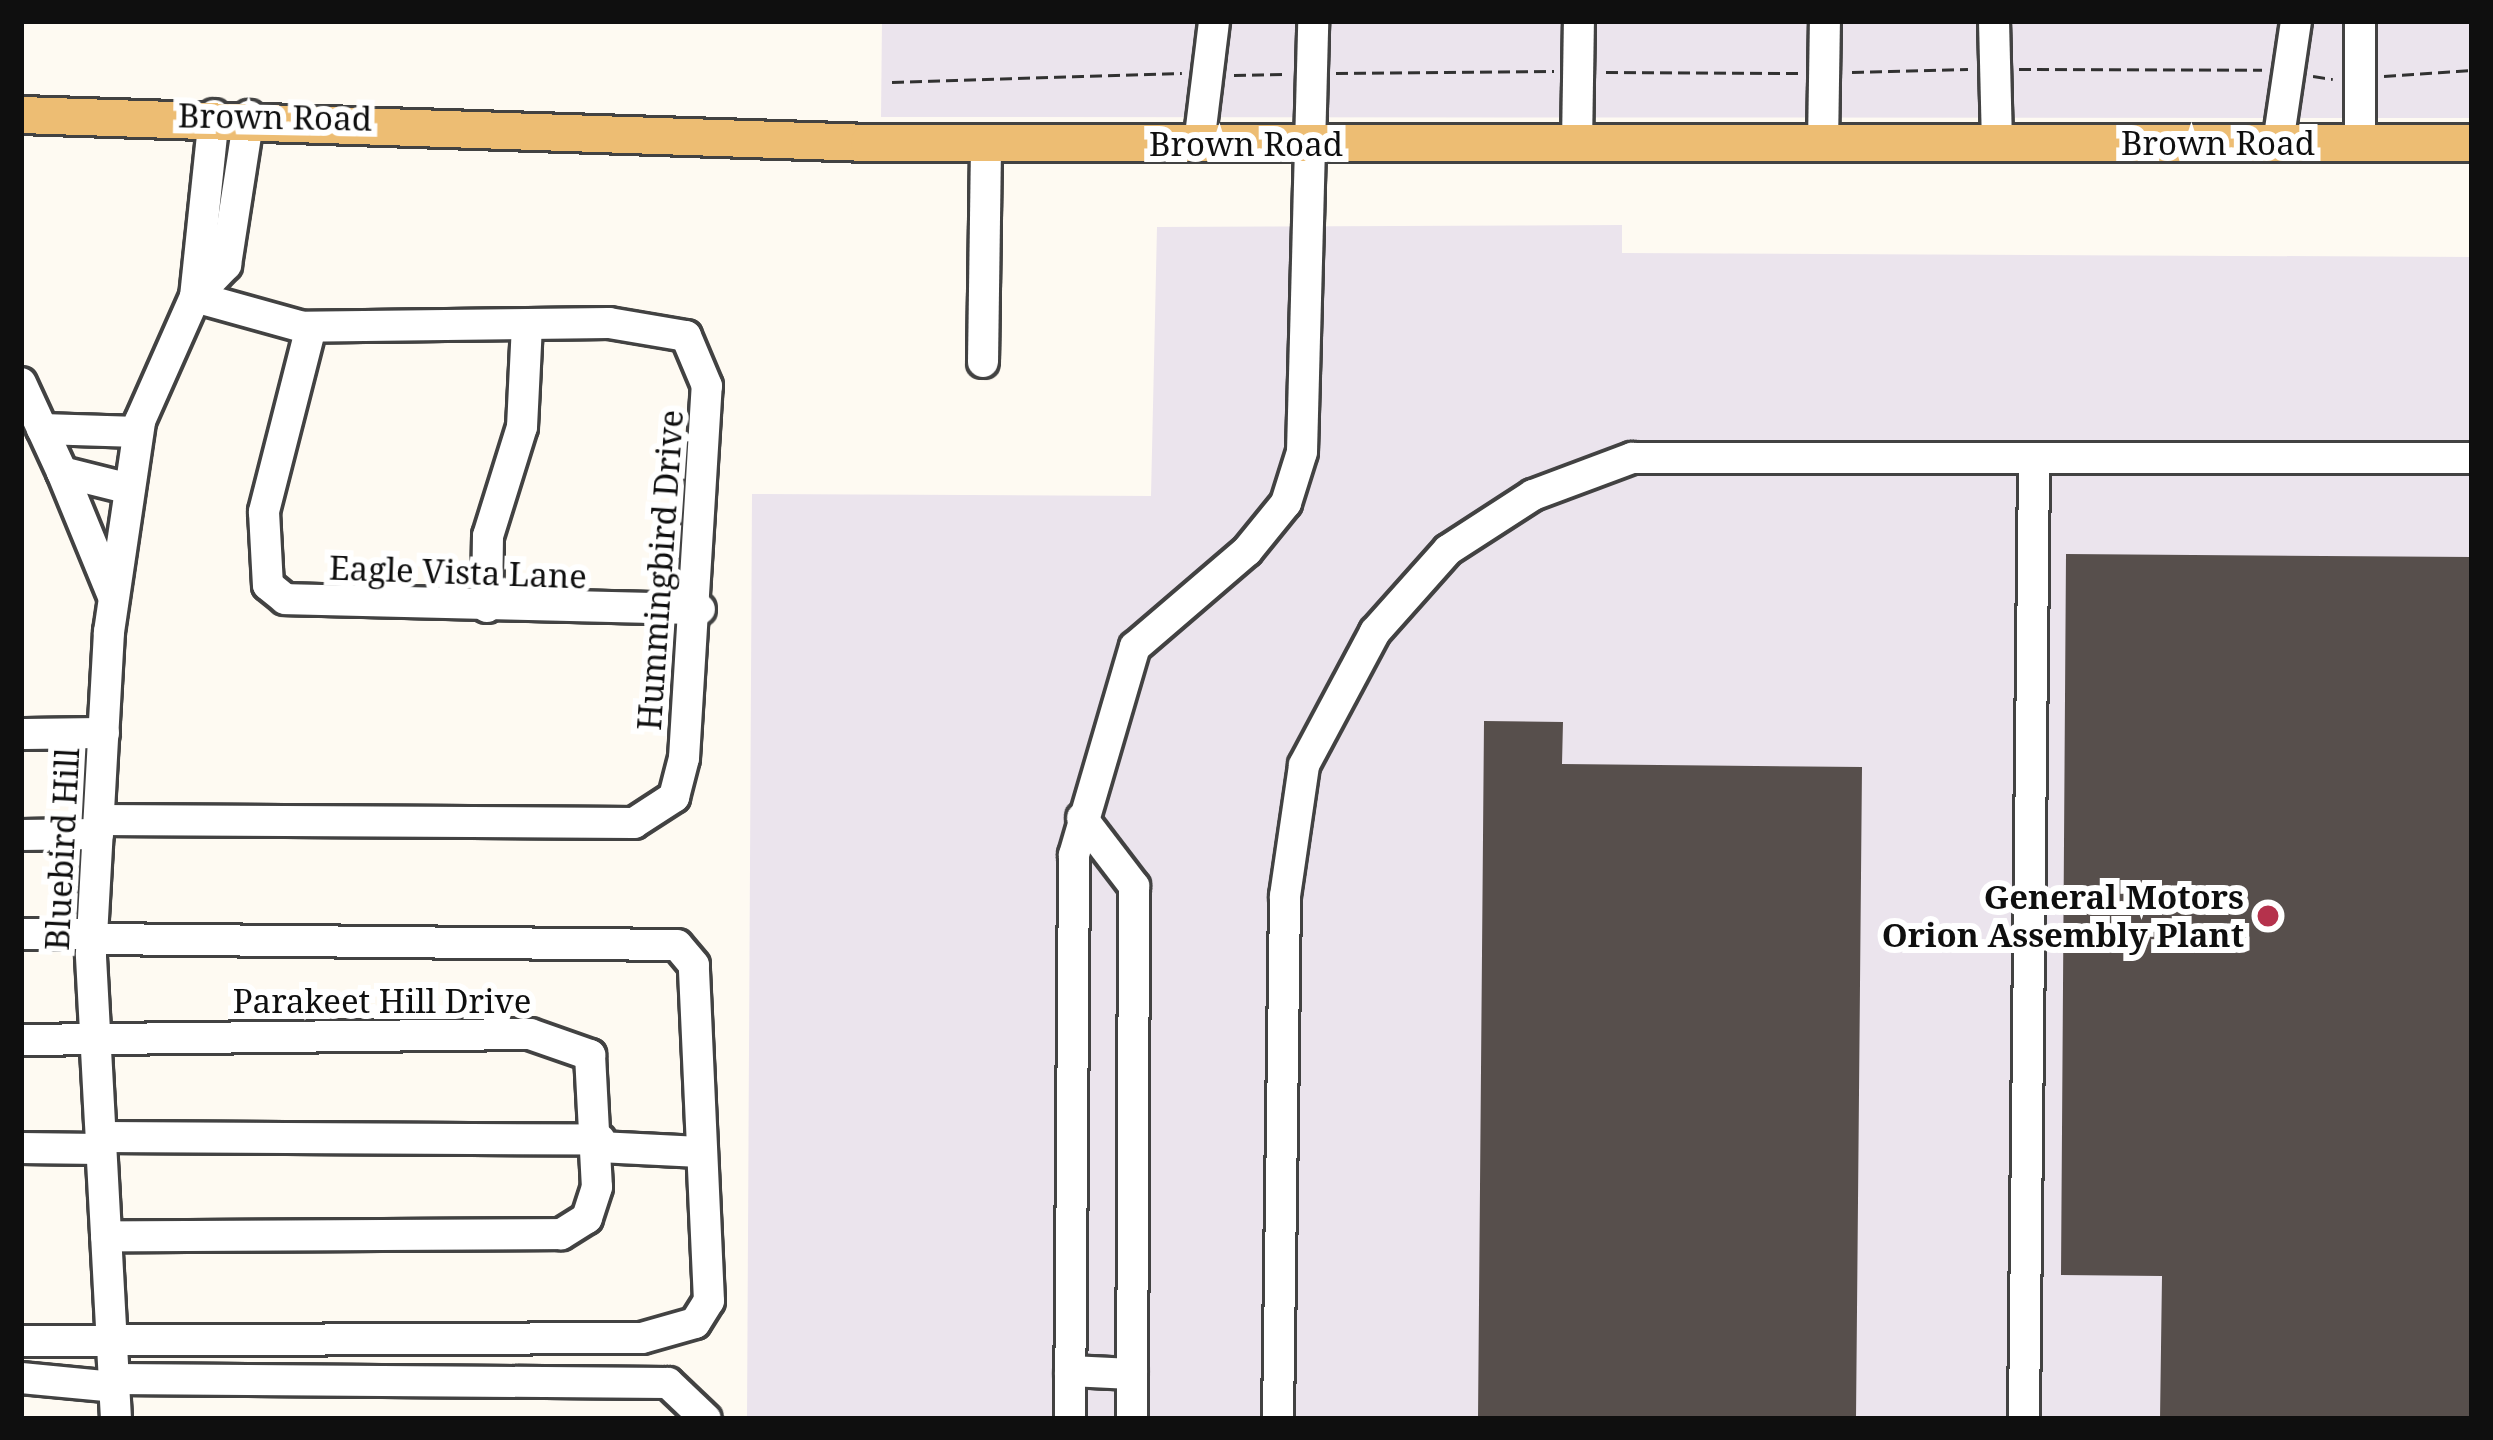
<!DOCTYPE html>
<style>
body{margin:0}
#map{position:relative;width:2493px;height:1440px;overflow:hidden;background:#fefaf2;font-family:"Noto Serif",serif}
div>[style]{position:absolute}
.industrial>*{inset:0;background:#ebe4ed}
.building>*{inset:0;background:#574f4c}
.path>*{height:3px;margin-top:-1.5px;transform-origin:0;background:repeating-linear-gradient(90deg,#313131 0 12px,transparent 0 18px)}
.roads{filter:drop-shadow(3px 0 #424242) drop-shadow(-3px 0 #424242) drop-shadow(0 3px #424242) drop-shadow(0 -3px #424242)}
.minor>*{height:30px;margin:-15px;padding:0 15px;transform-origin:15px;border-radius:15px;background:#fff}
.major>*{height:36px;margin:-18px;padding:0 18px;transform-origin:18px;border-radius:18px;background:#edbd73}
.dots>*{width:33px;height:33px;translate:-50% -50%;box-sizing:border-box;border:6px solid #fff;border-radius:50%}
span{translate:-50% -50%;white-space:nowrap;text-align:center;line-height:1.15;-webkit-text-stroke:12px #fff;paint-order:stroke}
.street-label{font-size:33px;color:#0f0f0f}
.poi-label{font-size:33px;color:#0f0f0f;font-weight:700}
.right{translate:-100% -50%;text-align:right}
.frame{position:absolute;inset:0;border:24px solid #0f0f0f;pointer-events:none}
</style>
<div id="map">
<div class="industrial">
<div style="clip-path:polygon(882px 21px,2472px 21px,2472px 118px,881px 117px)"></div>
<div style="clip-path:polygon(1622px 225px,1622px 253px,2472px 257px,2472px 1419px,747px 1419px,752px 494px,1151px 496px,1157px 227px)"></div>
</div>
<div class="building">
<div style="clip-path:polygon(2066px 554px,2472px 557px,2472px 1419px,2160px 1419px,2162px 1276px,2061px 1275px)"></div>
<div style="clip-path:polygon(1484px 721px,1563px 722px,1562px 764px,1862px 767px,1856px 1419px,1478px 1419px)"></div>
</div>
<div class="path">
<div style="left:2019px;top:69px;width:243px;rotate:0.2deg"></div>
<div style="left:1606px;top:72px;width:194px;rotate:0.3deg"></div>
<div style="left:1852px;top:72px;width:116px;rotate:-1.5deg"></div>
<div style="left:1336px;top:73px;width:218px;rotate:-0.5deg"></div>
<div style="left:1234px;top:75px;width:50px;rotate:-1.1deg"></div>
<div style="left:2313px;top:76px;width:20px;rotate:9deg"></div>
<div style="left:2384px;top:76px;width:88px;rotate:-3.9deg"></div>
<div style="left:892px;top:82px;width:290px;rotate:-1.8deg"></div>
</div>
<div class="roads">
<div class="minor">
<div style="left:1994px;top:21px;width:123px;rotate:88.6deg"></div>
<div style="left:2278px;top:143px;width:123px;rotate:-81.6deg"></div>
<div style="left:2360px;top:143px;width:122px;rotate:-90deg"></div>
<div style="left:1199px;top:144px;width:124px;rotate:-83deg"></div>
<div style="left:1577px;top:144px;width:123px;rotate:-89.1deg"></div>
<div style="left:1823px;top:144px;width:123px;rotate:-89.1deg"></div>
<div style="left:195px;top:297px;width:183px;rotate:-84deg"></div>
<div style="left:311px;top:327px;width:191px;rotate:104.3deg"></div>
<div style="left:264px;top:512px;width:73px;rotate:86.9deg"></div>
<div style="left:268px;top:585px;width:22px;rotate:39deg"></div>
<div style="left:285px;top:599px;width:415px;rotate:1.4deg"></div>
<div style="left:983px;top:362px;width:218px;rotate:-89.2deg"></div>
<div style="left:21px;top:383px;width:98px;rotate:65.3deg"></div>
<div style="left:62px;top:472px;width:66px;rotate:14deg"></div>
<div style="left:42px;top:429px;width:96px;rotate:1.8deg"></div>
<div style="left:62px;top:472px;width:132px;rotate:67.7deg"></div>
<div style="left:487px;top:607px;width:71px;rotate:-89.2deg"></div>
<div style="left:488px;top:536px;width:114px;rotate:-72.7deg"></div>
<div style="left:522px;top:427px;width:102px;rotate:-87.2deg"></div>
<div style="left:21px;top:734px;width:83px;rotate:-0.7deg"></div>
<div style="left:1082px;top:818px;width:86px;rotate:52.6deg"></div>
<div style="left:1134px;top:886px;width:533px;rotate:90.21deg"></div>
<div style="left:99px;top:820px;width:535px;rotate:0.32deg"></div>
<div style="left:634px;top:823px;width:48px;rotate:-33deg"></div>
<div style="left:674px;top:797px;width:40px;rotate:-75.6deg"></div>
<div style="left:684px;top:758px;width:373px;rotate:-86.5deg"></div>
<div style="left:707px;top:386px;width:54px;rotate:-112.8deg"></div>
<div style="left:686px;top:336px;width:78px;rotate:-170.4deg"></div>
<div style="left:609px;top:323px;width:306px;rotate:179.3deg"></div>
<div style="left:303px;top:327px;width:112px;rotate:-164.5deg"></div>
<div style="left:21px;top:835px;width:77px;rotate:-0.7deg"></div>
<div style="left:21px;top:934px;width:70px"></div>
<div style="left:21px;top:1040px;width:509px;rotate:-0.68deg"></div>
<div style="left:530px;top:1034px;width:64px;rotate:19.3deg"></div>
<div style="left:590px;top:1055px;width:132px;rotate:87deg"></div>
<div style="left:597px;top:1187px;width:33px;rotate:108deg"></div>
<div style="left:587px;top:1218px;width:31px;rotate:148deg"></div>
<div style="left:561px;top:1234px;width:455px;rotate:179.7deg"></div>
<div style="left:101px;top:1137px;width:499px;rotate:0.3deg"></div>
<div style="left:599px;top:1147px;width:101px;rotate:2.8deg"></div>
<div style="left:21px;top:1148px;width:80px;rotate:0.7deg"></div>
<div style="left:21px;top:1341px;width:621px;rotate:-0.28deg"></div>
<div style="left:642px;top:1338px;width:55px;rotate:-15.8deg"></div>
<div style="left:695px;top:1323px;width:26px;rotate:-58deg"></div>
<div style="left:709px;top:1301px;width:336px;rotate:-92.6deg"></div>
<div style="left:694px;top:965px;width:26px;rotate:-130deg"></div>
<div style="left:677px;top:945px;width:586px;rotate:-179.41deg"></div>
<div style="left:1070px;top:1371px;width:62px;rotate:2.8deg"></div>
<div style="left:21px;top:1378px;width:93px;rotate:5.5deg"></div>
<div style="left:114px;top:1379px;width:554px;rotate:0.41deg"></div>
<div style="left:668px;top:1383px;width:52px;rotate:43.5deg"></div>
<div style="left:116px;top:1419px;width:466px;rotate:-93.1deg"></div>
<div style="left:91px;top:954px;width:323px;rotate:-86.8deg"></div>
<div style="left:109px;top:632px;width:213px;rotate:-81.6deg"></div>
<div style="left:140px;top:421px;width:136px;rotate:-66.1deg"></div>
<div style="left:195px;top:297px;width:45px;rotate:-45.9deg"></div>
<div style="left:226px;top:265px;width:151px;rotate:-81.2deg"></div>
<div style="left:1070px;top:1419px;width:564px;rotate:-89.59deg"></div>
<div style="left:1074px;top:855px;width:217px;rotate:-73.7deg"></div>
<div style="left:1135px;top:647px;width:148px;rotate:-40.6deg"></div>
<div style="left:1247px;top:551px;width:62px;rotate:-50.9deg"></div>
<div style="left:1286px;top:503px;width:53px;rotate:-72.6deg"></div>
<div style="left:1302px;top:452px;width:431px;rotate:-88.5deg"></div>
<div style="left:1278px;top:1419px;width:523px;rotate:-89.23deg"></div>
<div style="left:1285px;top:896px;width:132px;rotate:-81.7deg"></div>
<div style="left:1304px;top:765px;width:151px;rotate:-61.9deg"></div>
<div style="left:1375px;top:632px;width:110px;rotate:-48.3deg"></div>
<div style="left:1448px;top:550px;width:101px;rotate:-32.9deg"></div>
<div style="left:1533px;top:495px;width:106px;rotate:-20.5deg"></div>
<div style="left:1632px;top:458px;width:840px"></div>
<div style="left:2024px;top:1419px;width:960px;rotate:-89.4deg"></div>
</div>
<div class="major">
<div style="left:21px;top:115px;width:848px;rotate:1.89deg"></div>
<div style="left:869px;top:143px;width:1603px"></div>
</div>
</div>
<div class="dots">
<div style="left:2268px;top:916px;background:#b5324c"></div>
</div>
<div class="street-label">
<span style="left:275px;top:117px;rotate:1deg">Brown Road</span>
<span style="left:2218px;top:143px">Brown Road</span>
<span style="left:1246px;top:144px">Brown Road</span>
<span style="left:660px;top:570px;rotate:-86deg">Hummingbird Drive</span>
<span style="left:458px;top:572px;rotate:2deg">Eagle Vista Lane</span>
<span style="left:62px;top:849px;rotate:-87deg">Bluebird Hill</span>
<span style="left:382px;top:1001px">Parakeet Hill Drive</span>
</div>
<div class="poi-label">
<span class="right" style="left:2244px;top:916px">General Motors<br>Orion Assembly Plant</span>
</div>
<div class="frame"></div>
</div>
